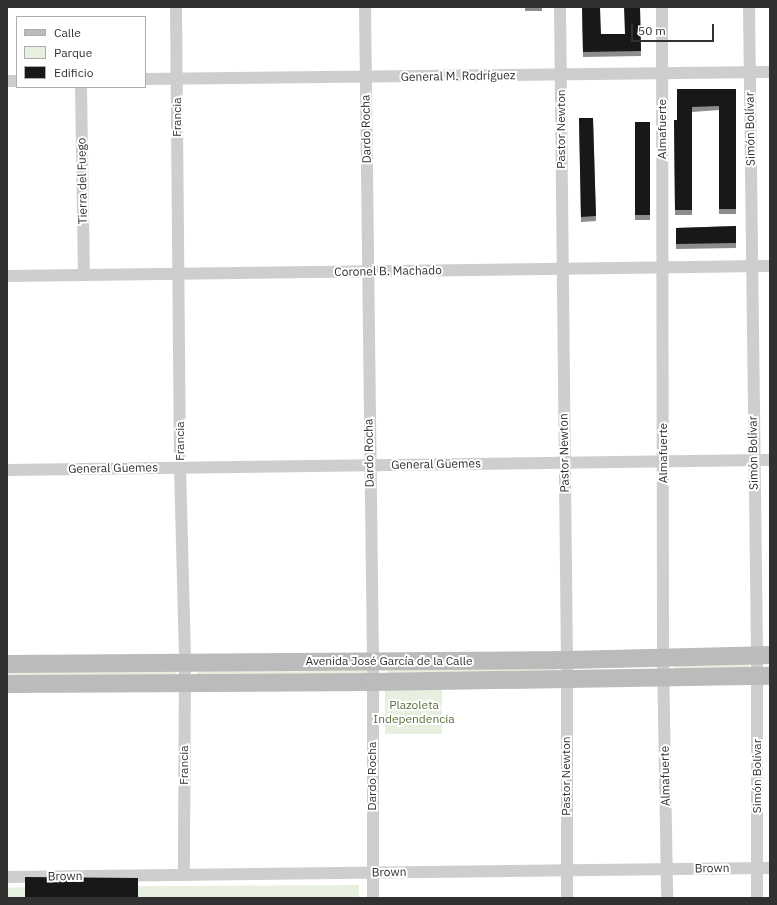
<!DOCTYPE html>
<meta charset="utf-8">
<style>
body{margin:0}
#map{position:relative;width:777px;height:905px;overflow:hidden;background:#fff;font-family:"IBM Plex Sans",sans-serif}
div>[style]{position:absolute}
.green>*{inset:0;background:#e7efde}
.minor>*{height:12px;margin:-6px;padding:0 6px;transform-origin:6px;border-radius:6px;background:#cecece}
.secondary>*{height:18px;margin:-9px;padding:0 9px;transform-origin:9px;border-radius:9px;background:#bbb}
.wall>*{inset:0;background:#8c8c8c}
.building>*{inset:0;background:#181818}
span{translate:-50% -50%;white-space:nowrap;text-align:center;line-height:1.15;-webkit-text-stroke:4px #fff;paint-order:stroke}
.street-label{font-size:12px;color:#313131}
.park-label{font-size:12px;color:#537139}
.frame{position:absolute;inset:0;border:8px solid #313131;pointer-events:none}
.legend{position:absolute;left:16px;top:16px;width:130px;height:72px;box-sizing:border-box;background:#fff;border:1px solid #adadad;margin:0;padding:5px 7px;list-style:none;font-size:12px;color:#313131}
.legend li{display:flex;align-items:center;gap:8px;height:20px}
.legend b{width:20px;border:1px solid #adadad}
.scale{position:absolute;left:631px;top:24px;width:83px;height:18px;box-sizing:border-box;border:2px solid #313131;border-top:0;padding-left:5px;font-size:12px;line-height:14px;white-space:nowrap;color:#313131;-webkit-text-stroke:3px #fff;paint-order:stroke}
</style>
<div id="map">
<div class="green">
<div style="clip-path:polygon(750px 661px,750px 672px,675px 673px,675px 662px)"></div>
<div style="clip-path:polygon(176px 665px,176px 676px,7px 679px,7px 668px)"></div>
<div style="clip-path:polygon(388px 665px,558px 665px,558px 675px,388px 675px)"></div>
<div style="clip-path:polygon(197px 666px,366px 666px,367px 676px,197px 677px)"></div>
<div style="clip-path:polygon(385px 690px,442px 690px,442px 734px,385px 734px)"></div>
<div style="clip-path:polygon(359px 885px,359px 898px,7px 898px,7px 888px,25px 887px)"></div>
</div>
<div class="minor">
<div style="left:176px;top:7px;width:460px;rotate:89.5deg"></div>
<div style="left:180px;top:467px;width:194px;rotate:88.5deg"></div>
<div style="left:185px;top:661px;width:214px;rotate:90.3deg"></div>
<div style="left:365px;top:7px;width:654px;rotate:89.3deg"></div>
<div style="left:373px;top:661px;width:237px;rotate:90deg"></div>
<div style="left:560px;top:7px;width:653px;rotate:89.39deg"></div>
<div style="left:567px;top:660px;width:238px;rotate:90deg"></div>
<div style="left:662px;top:7px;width:651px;rotate:89.91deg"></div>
<div style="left:663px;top:658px;width:240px;rotate:89deg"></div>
<div style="left:749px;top:7px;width:648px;rotate:89.29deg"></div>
<div style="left:757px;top:655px;width:243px;rotate:90deg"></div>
<div style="left:145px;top:79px;width:625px;rotate:-0.64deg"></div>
<div style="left:7px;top:81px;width:10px"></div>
<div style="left:81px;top:87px;width:188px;rotate:89.1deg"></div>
<div style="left:7px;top:276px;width:763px;rotate:-0.75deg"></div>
<div style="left:7px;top:470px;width:763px;rotate:-0.75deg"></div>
<div style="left:7px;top:877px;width:763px;rotate:-0.68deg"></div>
</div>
<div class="secondary">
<div style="left:7px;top:664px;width:560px;rotate:-0.41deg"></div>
<div style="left:567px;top:660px;width:203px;rotate:-1.4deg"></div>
<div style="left:7px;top:684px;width:366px;rotate:-0.3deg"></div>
<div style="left:373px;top:682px;width:397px;rotate:-0.9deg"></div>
</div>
<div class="wall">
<div style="clip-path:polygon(525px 7px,542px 7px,542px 11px,525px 11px)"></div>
<div style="clip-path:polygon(582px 7px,601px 34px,625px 34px,640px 7px,641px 56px,583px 57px)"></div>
<div style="clip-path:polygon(677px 89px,736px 89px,736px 214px,719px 214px,719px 110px,692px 112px,692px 215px,675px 215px,674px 120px,677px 120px)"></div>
<div style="clip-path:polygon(579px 118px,593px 118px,596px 221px,581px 222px)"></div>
<div style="clip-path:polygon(635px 122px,650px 122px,650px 220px,635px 220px)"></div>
<div style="clip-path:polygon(736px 226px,736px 248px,676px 249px,676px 228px)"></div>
</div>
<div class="building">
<div style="clip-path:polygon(582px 7px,600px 7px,601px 34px,625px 34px,624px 7px,640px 7px,641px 51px,583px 52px)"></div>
<div style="clip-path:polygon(677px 89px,736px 89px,736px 209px,719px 209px,719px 106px,692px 107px,692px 210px,675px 210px,674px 120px,677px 120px)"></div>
<div style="clip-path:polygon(579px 118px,593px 118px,596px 216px,581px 217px)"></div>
<div style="clip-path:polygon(635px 122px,650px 122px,650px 215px,635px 215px)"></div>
<div style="clip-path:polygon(736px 226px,736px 243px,676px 244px,676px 228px)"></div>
<div style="clip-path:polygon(25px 877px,138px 878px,138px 898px,25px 898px)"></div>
</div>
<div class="street-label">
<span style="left:458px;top:76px;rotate:-1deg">General M. Rodríguez</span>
<span style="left:177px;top:117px;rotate:-90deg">Francia</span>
<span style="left:366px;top:129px;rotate:-91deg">Dardo Rocha</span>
<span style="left:561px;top:129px;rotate:-90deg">Pastor Newton</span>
<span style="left:662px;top:129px;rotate:-90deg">Almafuerte</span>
<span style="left:750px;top:129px;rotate:-91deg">Simón Bolívar</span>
<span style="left:82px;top:181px;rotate:-91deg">Tierra del Fuego</span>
<span style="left:388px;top:271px;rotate:-1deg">Coronel B. Machado</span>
<span style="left:180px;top:441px;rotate:-90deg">Francia</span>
<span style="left:369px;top:453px;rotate:-91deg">Dardo Rocha</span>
<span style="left:564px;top:453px;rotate:-91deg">Pastor Newton</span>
<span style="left:663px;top:453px;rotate:-90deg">Almafuerte</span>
<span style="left:753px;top:453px;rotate:-91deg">Simón Bolívar</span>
<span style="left:436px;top:464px;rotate:-1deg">General Güemes</span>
<span style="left:113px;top:468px;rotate:-1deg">General Güemes</span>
<span style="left:389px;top:661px">Avenida José García de la Calle</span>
<span style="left:184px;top:765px;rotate:-90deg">Francia</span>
<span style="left:372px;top:776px;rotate:-90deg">Dardo Rocha</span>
<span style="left:566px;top:776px;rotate:-90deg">Pastor Newton</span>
<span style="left:665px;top:776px;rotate:-91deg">Almafuerte</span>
<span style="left:757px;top:776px;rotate:-90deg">Simón Bolívar</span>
<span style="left:712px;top:868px;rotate:-1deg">Brown</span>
<span style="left:389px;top:872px;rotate:-1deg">Brown</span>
<span style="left:65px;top:876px;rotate:-1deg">Brown</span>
</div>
<div class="park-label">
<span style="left:414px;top:712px">Plazoleta<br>Independencia</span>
</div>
<div class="frame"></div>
<ul class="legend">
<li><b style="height:5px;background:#bbb"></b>Calle</li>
<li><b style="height:11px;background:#e7efde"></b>Parque</li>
<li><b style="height:11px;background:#181818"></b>Edificio</li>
</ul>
<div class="scale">50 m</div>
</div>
